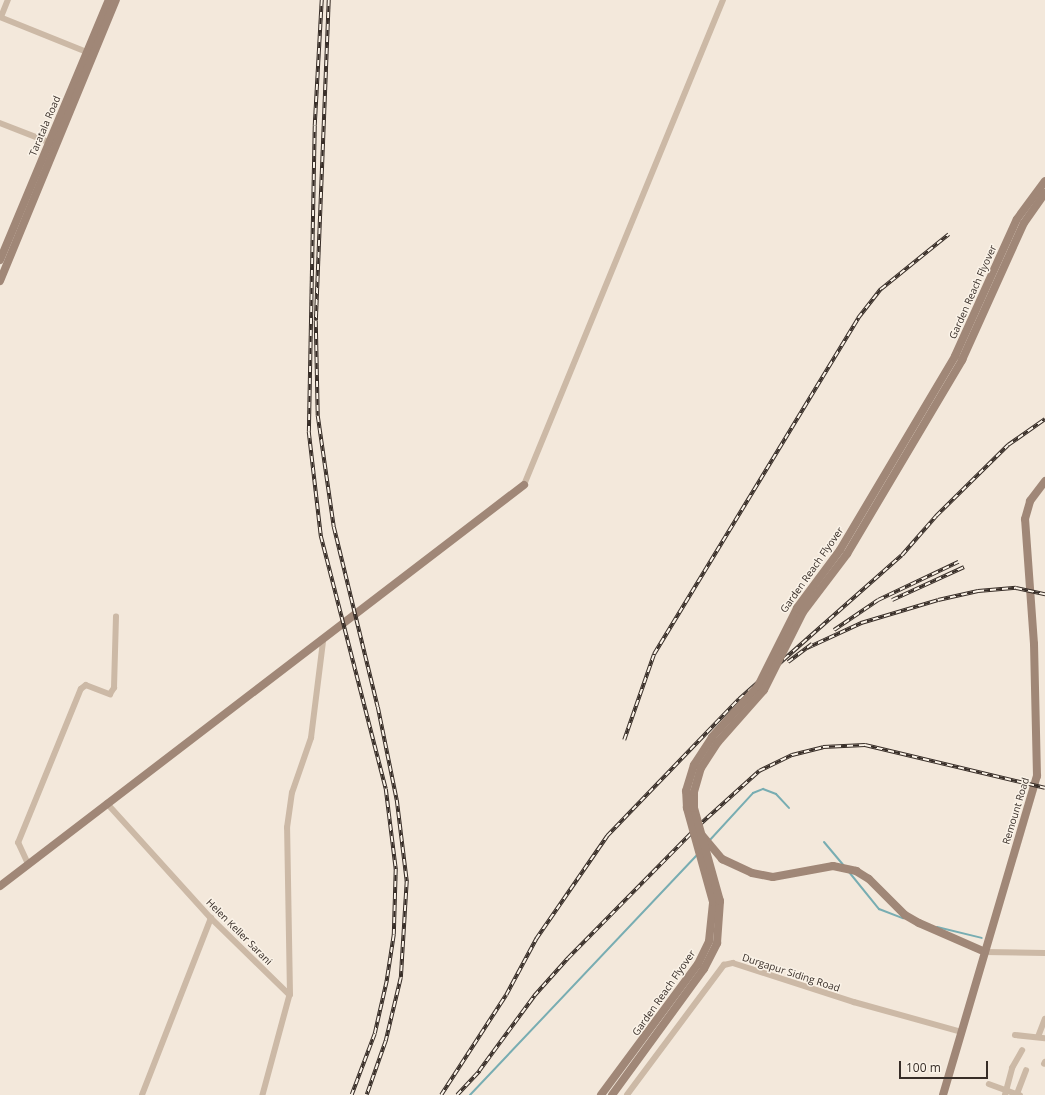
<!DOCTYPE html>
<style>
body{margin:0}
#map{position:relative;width:1045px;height:1095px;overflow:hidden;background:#f3e8db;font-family:"Open Sans",sans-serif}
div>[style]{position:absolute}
.stream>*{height:2px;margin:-1px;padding:0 1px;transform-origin:1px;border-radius:1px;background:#78adb2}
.street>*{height:5.5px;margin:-2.75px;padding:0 2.75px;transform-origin:2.75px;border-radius:2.75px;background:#ccb9a6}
.secondary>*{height:8px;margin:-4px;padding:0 4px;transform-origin:4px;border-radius:4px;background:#a08777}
.rail>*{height:3.5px;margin-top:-1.75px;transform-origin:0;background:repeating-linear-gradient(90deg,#faf2e7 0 6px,#372d27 0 12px);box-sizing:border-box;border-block:1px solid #372d27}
.secondary-bridge>*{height:8px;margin:-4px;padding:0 4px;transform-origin:4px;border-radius:4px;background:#a08777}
span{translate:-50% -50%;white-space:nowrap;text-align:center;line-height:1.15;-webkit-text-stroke:3px #faf2e7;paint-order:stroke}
.street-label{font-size:10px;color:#372d27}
.scale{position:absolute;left:899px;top:1061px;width:89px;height:18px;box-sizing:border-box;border:2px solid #372d27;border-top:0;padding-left:5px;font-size:12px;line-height:14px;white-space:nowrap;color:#372d27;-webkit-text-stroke:3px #faf2e7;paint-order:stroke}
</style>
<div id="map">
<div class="stream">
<div style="left:709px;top:841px;width:65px;rotate:-47.5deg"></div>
<div style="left:753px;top:793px;width:11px;rotate:-22deg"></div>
<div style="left:763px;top:789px;width:14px;rotate:21deg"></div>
<div style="left:776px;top:794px;width:19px;rotate:47deg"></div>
<div style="left:824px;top:842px;width:31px;rotate:50deg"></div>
<div style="left:849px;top:872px;width:48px;rotate:51deg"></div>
<div style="left:879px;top:909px;width:26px;rotate:21deg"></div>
<div style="left:937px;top:927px;width:46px;rotate:13.7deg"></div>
<div style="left:470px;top:1095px;width:330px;rotate:-46.6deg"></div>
</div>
<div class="street">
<div style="left:0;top:17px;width:94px;rotate:21.9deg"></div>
<div style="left:1px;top:17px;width:18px;rotate:-68deg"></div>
<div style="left:0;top:123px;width:53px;rotate:21.2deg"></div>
<div style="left:524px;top:485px;width:524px;rotate:-67.69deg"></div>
<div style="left:107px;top:803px;width:155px;rotate:47.9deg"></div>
<div style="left:211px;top:918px;width:110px;rotate:44.3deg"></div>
<div style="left:290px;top:995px;width:104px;rotate:105.1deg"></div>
<div style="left:28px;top:864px;width:23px;rotate:-115deg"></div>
<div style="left:18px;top:843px;width:166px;rotate:-67.8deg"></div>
<div style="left:81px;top:689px;width:6px;rotate:-39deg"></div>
<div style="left:86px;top:685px;width:26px;rotate:21deg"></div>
<div style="left:110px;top:694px;width:7px;rotate:-56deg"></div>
<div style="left:114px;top:688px;width:71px;rotate:-88.4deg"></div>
<div style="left:985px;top:952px;width:60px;rotate:1deg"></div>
<div style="left:290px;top:995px;width:167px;rotate:-91deg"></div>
<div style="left:287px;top:828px;width:35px;rotate:-82deg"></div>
<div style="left:292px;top:793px;width:58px;rotate:-70.9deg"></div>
<div style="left:311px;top:738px;width:97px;rotate:-82.9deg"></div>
<div style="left:1015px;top:1035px;width:30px;rotate:6deg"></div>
<div style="left:1038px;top:1037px;width:19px;rotate:-69deg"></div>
<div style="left:1044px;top:1064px;width:2px;rotate:-63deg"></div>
<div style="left:989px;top:1084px;width:33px;rotate:20deg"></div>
<div style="left:1017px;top:1094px;width:25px;rotate:-69deg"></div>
<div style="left:142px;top:1095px;width:190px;rotate:-68.7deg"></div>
<div style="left:627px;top:1095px;width:162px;rotate:-53.3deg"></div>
<div style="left:724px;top:965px;width:9px;rotate:-13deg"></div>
<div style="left:733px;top:963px;width:127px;rotate:17.9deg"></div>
<div style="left:854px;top:1002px;width:112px;rotate:15.5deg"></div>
<div style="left:1005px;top:1095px;width:28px;rotate:-75deg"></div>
<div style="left:1012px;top:1068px;width:20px;rotate:-60deg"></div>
</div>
<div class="secondary">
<div style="left:0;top:260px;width:282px;rotate:-67.3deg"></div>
<div style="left:0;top:281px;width:304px;rotate:-67.6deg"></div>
<div style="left:701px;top:834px;width:33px;rotate:50deg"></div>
<div style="left:722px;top:859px;width:33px;rotate:25deg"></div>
<div style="left:752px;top:873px;width:21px;rotate:11deg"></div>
<div style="left:773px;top:877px;width:61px;rotate:-10.4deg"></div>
<div style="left:833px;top:866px;width:24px;rotate:12deg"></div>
<div style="left:856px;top:871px;width:15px;rotate:32deg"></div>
<div style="left:869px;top:879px;width:51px;rotate:45deg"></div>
<div style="left:905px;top:915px;width:16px;rotate:30deg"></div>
<div style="left:919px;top:923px;width:72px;rotate:23.7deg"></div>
<div style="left:0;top:886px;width:660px;rotate:-37.43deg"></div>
<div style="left:943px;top:1095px;width:333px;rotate:-73.6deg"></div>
<div style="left:1037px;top:776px;width:132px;rotate:-91.3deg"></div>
<div style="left:1034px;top:644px;width:125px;rotate:-94.1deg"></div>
<div style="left:1025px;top:519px;width:19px;rotate:-74deg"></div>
<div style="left:1030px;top:501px;width:25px;rotate:-53deg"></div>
</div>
<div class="rail">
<div style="left:322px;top:0;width:126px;rotate:93.2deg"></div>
<div style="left:315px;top:126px;width:306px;rotate:91.1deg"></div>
<div style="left:309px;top:432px;width:105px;rotate:83.4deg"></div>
<div style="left:321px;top:536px;width:261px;rotate:75.6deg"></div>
<div style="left:386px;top:789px;width:81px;rotate:82.9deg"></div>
<div style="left:396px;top:869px;width:66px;rotate:91.7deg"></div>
<div style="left:394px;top:935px;width:47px;rotate:98.7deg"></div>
<div style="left:387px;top:981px;width:54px;rotate:102.8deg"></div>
<div style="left:375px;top:1034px;width:65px;rotate:110.7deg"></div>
<div style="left:329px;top:0;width:321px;rotate:92.3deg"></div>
<div style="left:316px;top:321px;width:95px;rotate:88.8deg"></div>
<div style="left:318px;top:416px;width:112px;rotate:81.8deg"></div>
<div style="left:334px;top:527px;width:185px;rotate:76.3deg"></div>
<div style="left:378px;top:707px;width:95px;rotate:78.5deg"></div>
<div style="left:397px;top:800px;width:82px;rotate:83deg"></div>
<div style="left:407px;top:881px;width:97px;rotate:93.5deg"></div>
<div style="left:401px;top:978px;width:65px;rotate:103.4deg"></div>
<div style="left:386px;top:1041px;width:57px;rotate:109.4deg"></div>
<div style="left:892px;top:600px;width:79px;rotate:-24.6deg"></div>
<div style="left:834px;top:630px;width:53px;rotate:-34.3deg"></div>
<div style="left:878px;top:600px;width:89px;rotate:-25.4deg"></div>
<div style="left:807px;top:648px;width:60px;rotate:-24.8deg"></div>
<div style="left:861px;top:623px;width:80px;rotate:-16.6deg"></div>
<div style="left:938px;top:600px;width:41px;rotate:-12.7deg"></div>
<div style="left:978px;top:591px;width:38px;rotate:-5deg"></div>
<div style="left:1016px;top:588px;width:30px;rotate:12deg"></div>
<div style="left:788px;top:662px;width:30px;rotate:-37deg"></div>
<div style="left:624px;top:740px;width:91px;rotate:-70.8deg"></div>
<div style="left:654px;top:654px;width:393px;rotate:-58.7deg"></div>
<div style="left:858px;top:318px;width:37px;rotate:-52deg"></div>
<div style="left:881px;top:289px;width:87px;rotate:-39deg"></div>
<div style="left:441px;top:1095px;width:119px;rotate:-57deg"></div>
<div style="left:506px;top:995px;width:64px;rotate:-61.8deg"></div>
<div style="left:536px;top:939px;width:125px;rotate:-55.4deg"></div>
<div style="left:607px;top:836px;width:190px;rotate:-46.1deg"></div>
<div style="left:739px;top:699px;width:217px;rotate:-41.5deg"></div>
<div style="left:902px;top:555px;width:52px;rotate:-48.9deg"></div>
<div style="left:936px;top:516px;width:101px;rotate:-44.6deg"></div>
<div style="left:1008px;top:445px;width:45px;rotate:-35.1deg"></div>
<div style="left:457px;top:1095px;width:33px;rotate:-47deg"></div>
<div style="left:479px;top:1071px;width:93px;rotate:-53.7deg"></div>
<div style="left:534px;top:996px;width:51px;rotate:-48.2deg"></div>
<div style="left:568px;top:958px;width:185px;rotate:-45.4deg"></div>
<div style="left:698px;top:826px;width:82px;rotate:-42deg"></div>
<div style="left:759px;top:771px;width:37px;rotate:-26deg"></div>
<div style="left:792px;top:755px;width:32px;rotate:-14deg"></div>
<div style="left:823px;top:747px;width:42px;rotate:-2.7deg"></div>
<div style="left:865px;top:745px;width:185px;rotate:13.4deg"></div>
</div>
<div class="secondary-bridge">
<div style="left:601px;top:1095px;width:163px;rotate:-53.5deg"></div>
<div style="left:698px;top:964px;width:25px;rotate:-64deg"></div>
<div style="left:709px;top:941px;width:39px;rotate:-84deg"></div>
<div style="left:713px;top:902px;width:98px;rotate:-105.5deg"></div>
<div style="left:687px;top:808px;width:17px;rotate:-93deg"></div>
<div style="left:686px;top:791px;width:27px;rotate:-73deg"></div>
<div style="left:694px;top:765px;width:33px;rotate:-57deg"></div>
<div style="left:712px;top:737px;width:69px;rotate:-48deg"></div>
<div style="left:758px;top:686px;width:87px;rotate:-63.4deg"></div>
<div style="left:797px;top:608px;width:72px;rotate:-53.4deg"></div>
<div style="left:840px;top:550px;width:226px;rotate:-59.3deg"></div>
<div style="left:955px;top:356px;width:150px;rotate:-65.7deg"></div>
<div style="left:1017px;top:219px;width:47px;rotate:-53.6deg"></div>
<div style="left:612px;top:1095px;width:156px;rotate:-53.9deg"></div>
<div style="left:704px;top:969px;width:29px;rotate:-63deg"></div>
<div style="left:717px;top:943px;width:42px;rotate:-85.9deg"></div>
<div style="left:720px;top:901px;width:97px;rotate:-105.6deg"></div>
<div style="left:694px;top:808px;width:16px;rotate:-90deg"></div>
<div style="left:694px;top:792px;width:25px;rotate:-74deg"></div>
<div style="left:701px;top:768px;width:31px;rotate:-57deg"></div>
<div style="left:718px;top:742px;width:69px;rotate:-48.5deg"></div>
<div style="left:764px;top:690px;width:87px;rotate:-63.4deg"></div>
<div style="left:803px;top:612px;width:73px;rotate:-52.8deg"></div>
<div style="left:847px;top:554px;width:226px;rotate:-59.3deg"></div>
<div style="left:962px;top:360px;width:150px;rotate:-65.7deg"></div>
<div style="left:1024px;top:223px;width:37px;rotate:-55deg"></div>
</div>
<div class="street-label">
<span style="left:45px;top:126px;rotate:-67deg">Taratala Road</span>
<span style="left:973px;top:292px;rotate:-66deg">Garden Reach Flyover</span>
<span style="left:812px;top:570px;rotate:-55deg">Garden Reach Flyover</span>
<span style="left:1016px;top:811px;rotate:-73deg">Remount Road</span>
<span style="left:239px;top:932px;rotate:45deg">Helen Keller Sarani</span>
<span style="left:791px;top:973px;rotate:18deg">Durgapur Siding Road</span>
<span style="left:664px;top:993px;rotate:-55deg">Garden Reach Flyover</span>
</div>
<div class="scale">100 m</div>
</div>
